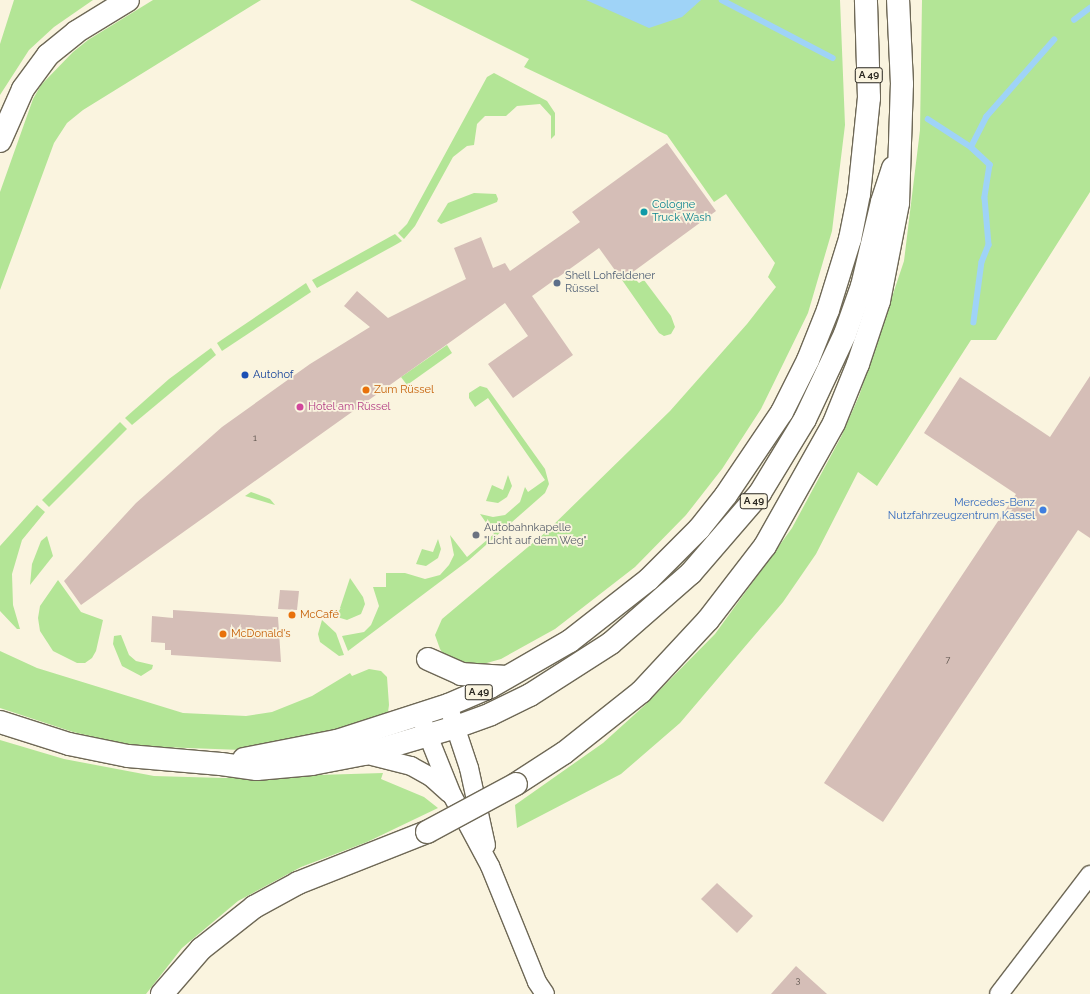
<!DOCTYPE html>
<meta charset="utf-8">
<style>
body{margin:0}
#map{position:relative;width:1090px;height:994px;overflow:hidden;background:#faf4df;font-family:Raleway,sans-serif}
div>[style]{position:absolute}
.green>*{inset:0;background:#b3e596}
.water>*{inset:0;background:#9fd3f7}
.stream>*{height:5.5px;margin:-2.75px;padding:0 2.75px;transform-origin:2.75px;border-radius:2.75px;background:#9fd3f7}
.building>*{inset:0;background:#d5beb7}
.roads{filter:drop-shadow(1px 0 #6e6856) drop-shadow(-1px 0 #6e6856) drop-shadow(0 1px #6e6856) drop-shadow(0 -1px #6e6856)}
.street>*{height:18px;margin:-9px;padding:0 9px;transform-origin:9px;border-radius:9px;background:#fff}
.secondary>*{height:22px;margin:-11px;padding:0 11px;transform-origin:11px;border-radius:11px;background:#fff}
.highway>*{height:22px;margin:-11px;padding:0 11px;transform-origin:11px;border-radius:11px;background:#fff}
.bridges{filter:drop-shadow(1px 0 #6e6856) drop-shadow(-1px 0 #6e6856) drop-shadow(0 1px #6e6856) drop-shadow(0 -1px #6e6856)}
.highway-bridge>*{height:22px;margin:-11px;padding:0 11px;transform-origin:11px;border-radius:11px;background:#fff}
.dots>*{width:11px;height:11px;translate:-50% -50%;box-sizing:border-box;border:2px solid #faf4df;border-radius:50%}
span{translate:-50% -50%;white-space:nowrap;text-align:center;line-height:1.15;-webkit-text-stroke:3.5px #faf4df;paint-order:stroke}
.number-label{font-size:9px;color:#554d46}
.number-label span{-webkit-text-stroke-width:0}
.shield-label span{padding:1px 3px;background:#faf4df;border:1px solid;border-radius:3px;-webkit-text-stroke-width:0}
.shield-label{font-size:10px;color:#2a2720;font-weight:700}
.culture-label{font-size:11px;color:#0d838f}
.left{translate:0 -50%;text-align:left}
.service-label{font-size:11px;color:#4e5e75}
.transit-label{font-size:11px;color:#164399}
.food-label{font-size:11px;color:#c56008}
.hotel-label{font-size:11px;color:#b23c85}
.shop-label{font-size:11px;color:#366cbe}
.right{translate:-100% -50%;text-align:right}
.worship-label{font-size:11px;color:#5b616d}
</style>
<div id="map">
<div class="green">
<div style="clip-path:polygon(14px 0,93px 0,54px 27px,29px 50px,0 95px,0 44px)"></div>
<div style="clip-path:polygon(153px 0,261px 0,83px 110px,67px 123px,54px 143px,0 290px,0 192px,33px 99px,41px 85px,73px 52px,88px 40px)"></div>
<div style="clip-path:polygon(410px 0,840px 0,845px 125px,832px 231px,808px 313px,761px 409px,722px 469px,686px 515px,635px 567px,555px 629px,501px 659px,476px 666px,465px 666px,444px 655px,440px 649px,435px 635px,442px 619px,546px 532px,670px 411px,747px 324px,776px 287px,768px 277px,775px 263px,726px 194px,714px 202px,667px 135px,524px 67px,529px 59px)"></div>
<div style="clip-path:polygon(922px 0,1090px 0,1090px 192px,996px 340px,971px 340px,877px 486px,858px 472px,816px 554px,783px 602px,680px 723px,621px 774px,517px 828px,515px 805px,603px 743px,644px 706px,715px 634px,792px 528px,841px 437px,859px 396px,904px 261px,920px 130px)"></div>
<div style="clip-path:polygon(494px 73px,547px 101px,555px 113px,555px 135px,551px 139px,551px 116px,540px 104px,517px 106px,506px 116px,485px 116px,477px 124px,474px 145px,467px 146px,453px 157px,415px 226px,404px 239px,398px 233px,407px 224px,487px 77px)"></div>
<div style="clip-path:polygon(474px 193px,496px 194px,498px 199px,497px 202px,441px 224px,437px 221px,448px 203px)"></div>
<div style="clip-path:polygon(395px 234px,402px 241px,397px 244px,317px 288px,312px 280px)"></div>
<div style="clip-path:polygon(630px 274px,639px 283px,644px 280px,671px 316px,675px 327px,671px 334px,664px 336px,659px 333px,622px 280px)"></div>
<div style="clip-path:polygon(306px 283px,311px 292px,222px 351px,217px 343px)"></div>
<div style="clip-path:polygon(447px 345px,452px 353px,407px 385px,401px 377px)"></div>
<div style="clip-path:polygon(211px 348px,216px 355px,132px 425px,125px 418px,169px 379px)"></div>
<div style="clip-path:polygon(480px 386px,487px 388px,545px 469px,549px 484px,545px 493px,469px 560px,348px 651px,342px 636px,364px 632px,371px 625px,379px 606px,373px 587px,386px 587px,386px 573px,405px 573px,425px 579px,440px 575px,449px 565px,454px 555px,450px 535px,467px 557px,494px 534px,480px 514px,493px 517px,505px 515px,520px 502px,525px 487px,528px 492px,545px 480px,488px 398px,475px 407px,469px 398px,469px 393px)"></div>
<div style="clip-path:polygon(120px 422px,127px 429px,49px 507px,42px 500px)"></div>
<div style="clip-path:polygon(508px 475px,512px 486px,507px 497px,498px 503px,486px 501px,492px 485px,503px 490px)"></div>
<div style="clip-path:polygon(251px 492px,270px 499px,275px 505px,245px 496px)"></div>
<div style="clip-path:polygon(37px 505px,45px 512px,22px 540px,12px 574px,13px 605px,20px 629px,17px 629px,0 611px,0 546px)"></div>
<div style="clip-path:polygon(47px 536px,53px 556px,30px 585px,32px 564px,41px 541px)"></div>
<div style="clip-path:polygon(438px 539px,441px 549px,438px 558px,426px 566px,416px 564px,422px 549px,433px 552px)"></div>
<div style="clip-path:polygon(350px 578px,363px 597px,365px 604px,361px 614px,347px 620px,337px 617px)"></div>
<div style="clip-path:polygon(58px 580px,81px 612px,103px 620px,96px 651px,92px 658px,85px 663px,77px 663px,53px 651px,40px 631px,38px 618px,40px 606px)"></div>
<div style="clip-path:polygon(322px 620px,336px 633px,344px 655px,339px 656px,320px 642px,318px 634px)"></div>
<div style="clip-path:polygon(121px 635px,129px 655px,136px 661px,153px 665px,152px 669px,141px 676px,122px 666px,113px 644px,114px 636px)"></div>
<div style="clip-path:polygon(0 651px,37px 668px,183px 713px,246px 716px,272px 712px,312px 696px,350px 673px,352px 676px,369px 669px,381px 671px,387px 677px,389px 705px,388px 712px,383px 715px,333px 733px,242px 750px,134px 746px,73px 732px,0 708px)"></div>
<div style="clip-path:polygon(0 740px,64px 759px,154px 776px,223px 778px,383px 773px,381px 779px,424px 797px,438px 808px,367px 842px,301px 867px,238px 901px,182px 948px,146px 994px,0 994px)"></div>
</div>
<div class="water">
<div style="clip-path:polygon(586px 0,701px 0,682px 17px,649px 28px)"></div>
</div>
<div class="stream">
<div style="left:722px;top:0;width:125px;rotate:27.6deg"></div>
<div style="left:1074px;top:20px;width:20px;rotate:-37deg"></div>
<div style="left:928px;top:119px;width:51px;rotate:33.1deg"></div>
<div style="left:971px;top:147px;width:26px;rotate:43deg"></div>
<div style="left:990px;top:165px;width:33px;rotate:99deg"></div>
<div style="left:985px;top:198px;width:47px;rotate:85.1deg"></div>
<div style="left:989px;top:245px;width:18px;rotate:112deg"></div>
<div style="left:982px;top:262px;width:61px;rotate:97.6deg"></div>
<div style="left:971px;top:147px;width:34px;rotate:-63deg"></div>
<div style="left:986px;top:117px;width:103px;rotate:-48.6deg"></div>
</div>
<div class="building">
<div style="clip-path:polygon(667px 143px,716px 211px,622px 280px,599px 248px,532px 296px,573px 355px,513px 398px,488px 364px,528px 336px,505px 303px,81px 605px,64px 581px,136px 503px,222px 427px,310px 364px,370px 327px,344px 306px,357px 291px,388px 318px,466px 279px,454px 248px,481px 237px,493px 268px,505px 263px,510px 271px,580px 222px,572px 212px)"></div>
<div style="clip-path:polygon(1090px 376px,1090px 538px,1078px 530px,883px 822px,824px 783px,1016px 494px,924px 433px,960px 377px,1050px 437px)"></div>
<div style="clip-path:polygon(280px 590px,299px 591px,297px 610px,278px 609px)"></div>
<div style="clip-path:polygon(173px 610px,278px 617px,281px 662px,171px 655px,171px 650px,165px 650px,165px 643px,151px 642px,152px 616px,173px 618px)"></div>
<div style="clip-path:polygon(717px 883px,753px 916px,737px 933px,701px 899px)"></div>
<div style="clip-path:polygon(796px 966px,827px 994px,771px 994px)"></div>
</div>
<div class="roads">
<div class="street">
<div style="left:448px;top:705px;width:66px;rotate:71.6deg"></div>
<div style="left:469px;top:768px;width:79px;rotate:77.6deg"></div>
<div style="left:423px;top:723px;width:78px;rotate:68.1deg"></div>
<div style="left:452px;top:795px;width:81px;rotate:61.8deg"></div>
<div style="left:490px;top:866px;width:125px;rotate:67.9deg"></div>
<div style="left:537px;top:982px;width:14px;rotate:56deg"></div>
<div style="left:364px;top:754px;width:49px;rotate:14.3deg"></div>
<div style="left:411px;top:766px;width:23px;rotate:29deg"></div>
<div style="left:431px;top:777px;width:24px;rotate:42deg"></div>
<div style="left:999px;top:994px;width:150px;rotate:-52.6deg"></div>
</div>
<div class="secondary">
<div style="left:0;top:722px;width:72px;rotate:17.7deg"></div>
<div style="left:69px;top:744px;width:60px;rotate:11.5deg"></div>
<div style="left:128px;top:756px;width:93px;rotate:4.9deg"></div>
<div style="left:221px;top:764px;width:36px;rotate:8deg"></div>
<div style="left:257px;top:769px;width:55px;rotate:-5.2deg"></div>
<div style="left:312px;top:764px;width:53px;rotate:-10.9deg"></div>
<div style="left:364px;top:754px;width:96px;rotate:-16.4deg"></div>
<div style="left:244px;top:759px;width:95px;rotate:-11deg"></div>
<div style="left:337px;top:741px;width:117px;rotate:-18deg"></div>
</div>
<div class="highway">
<div style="left:0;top:141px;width:57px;rotate:-66.1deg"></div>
<div style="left:23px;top:89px;width:42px;rotate:-53.7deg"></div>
<div style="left:48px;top:55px;width:36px;rotate:-39deg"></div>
<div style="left:76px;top:32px;width:61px;rotate:-31.6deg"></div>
<div style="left:428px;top:659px;width:36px;rotate:24deg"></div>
<div style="left:461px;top:674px;width:45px;rotate:3.8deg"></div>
<div style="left:448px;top:705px;width:46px;rotate:-23.2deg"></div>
<div style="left:490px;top:687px;width:92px;rotate:-29.9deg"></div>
<div style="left:570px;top:641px;width:100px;rotate:-38.1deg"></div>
<div style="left:649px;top:579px;width:71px;rotate:-45deg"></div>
<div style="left:699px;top:529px;width:43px;rotate:-51.5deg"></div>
<div style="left:726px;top:495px;width:100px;rotate:-56deg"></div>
<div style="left:782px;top:412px;width:58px;rotate:-63.4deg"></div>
<div style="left:808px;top:360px;width:54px;rotate:-68.2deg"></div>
<div style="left:828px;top:310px;width:74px;rotate:-72.8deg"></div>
<div style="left:850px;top:239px;width:46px;rotate:-78.7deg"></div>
<div style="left:859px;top:194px;width:97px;rotate:-84.1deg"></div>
<div style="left:869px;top:98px;width:98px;rotate:-91.8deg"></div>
<div style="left:456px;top:727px;width:37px;rotate:-20deg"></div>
<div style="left:491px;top:714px;width:43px;rotate:-26deg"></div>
<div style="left:530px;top:695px;width:96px;rotate:-32.7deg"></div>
<div style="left:611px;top:643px;width:106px;rotate:-41.2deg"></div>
<div style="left:691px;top:573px;width:106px;rotate:-49.2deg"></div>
<div style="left:760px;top:493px;width:87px;rotate:-58.7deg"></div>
<div style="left:805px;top:419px;width:94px;rotate:-64.8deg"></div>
<div style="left:845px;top:334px;width:51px;rotate:-70.5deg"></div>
<div style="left:862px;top:286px;width:86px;rotate:-76.6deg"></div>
<div style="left:882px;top:202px;width:36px;rotate:-72deg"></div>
<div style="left:516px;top:784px;width:57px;rotate:-32.9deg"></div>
<div style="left:564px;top:753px;width:98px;rotate:-38.4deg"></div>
<div style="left:641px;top:692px;width:98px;rotate:-47.1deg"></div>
<div style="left:708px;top:620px;width:93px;rotate:-52.4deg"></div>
<div style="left:765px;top:546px;width:141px;rotate:-60.7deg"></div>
<div style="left:834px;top:423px;width:64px;rotate:-67.9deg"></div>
<div style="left:858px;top:364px;width:66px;rotate:-71.6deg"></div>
<div style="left:879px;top:301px;width:100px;rotate:-79deg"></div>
<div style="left:898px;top:203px;width:119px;rotate:-88.1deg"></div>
<div style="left:902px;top:84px;width:84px;rotate:-92.7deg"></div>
<div style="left:162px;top:994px;width:60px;rotate:-49.1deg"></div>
<div style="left:201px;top:949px;width:68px;rotate:-38.4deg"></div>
<div style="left:254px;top:907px;width:50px;rotate:-28.6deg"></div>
<div style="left:298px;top:883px;width:139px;rotate:-21.6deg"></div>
</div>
</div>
<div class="bridges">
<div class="highway-bridge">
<div style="left:427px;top:832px;width:101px;rotate:-28.3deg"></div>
</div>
</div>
<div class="dots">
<div style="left:644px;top:212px;background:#0f9aa8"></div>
<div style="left:557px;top:283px;background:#5c6f8a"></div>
<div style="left:245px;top:375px;background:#1a4fb4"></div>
<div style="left:366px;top:390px;background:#e8710a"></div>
<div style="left:300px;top:407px;background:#d1479c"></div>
<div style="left:1043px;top:510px;background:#3f7fe0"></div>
<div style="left:476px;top:535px;background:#6b7280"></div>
<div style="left:292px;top:615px;background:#e8710a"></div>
<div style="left:223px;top:634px;background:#e8710a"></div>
</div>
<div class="number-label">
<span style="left:255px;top:438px">1</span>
<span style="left:948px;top:660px">7</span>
<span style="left:798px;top:980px">3</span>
</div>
<div class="shield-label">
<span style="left:869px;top:75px">A 49</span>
<span style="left:754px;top:501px">A 49</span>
<span style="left:479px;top:692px">A 49</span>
</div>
<div class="culture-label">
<span class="left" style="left:652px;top:212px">Cologne<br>Truck Wash</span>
</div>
<div class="service-label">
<span class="left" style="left:565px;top:283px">Shell Lohfeldener<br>Rüssel</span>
</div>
<div class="transit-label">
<span class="left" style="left:253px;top:375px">Autohof</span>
</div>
<div class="food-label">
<span class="left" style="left:374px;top:390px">Zum Rüssel</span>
<span class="left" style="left:300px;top:615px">McCafé</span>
<span class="left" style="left:231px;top:634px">McDonald's</span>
</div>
<div class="hotel-label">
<span class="left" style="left:308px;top:407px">Hotel am Rüssel</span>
</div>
<div class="shop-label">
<span class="right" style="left:1035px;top:510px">Mercedes-Benz<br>Nutzfahrzeugzentrum Kassel</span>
</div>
<div class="worship-label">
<span class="left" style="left:484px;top:535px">Autobahnkapelle<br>"Licht auf dem Weg"</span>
</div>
</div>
